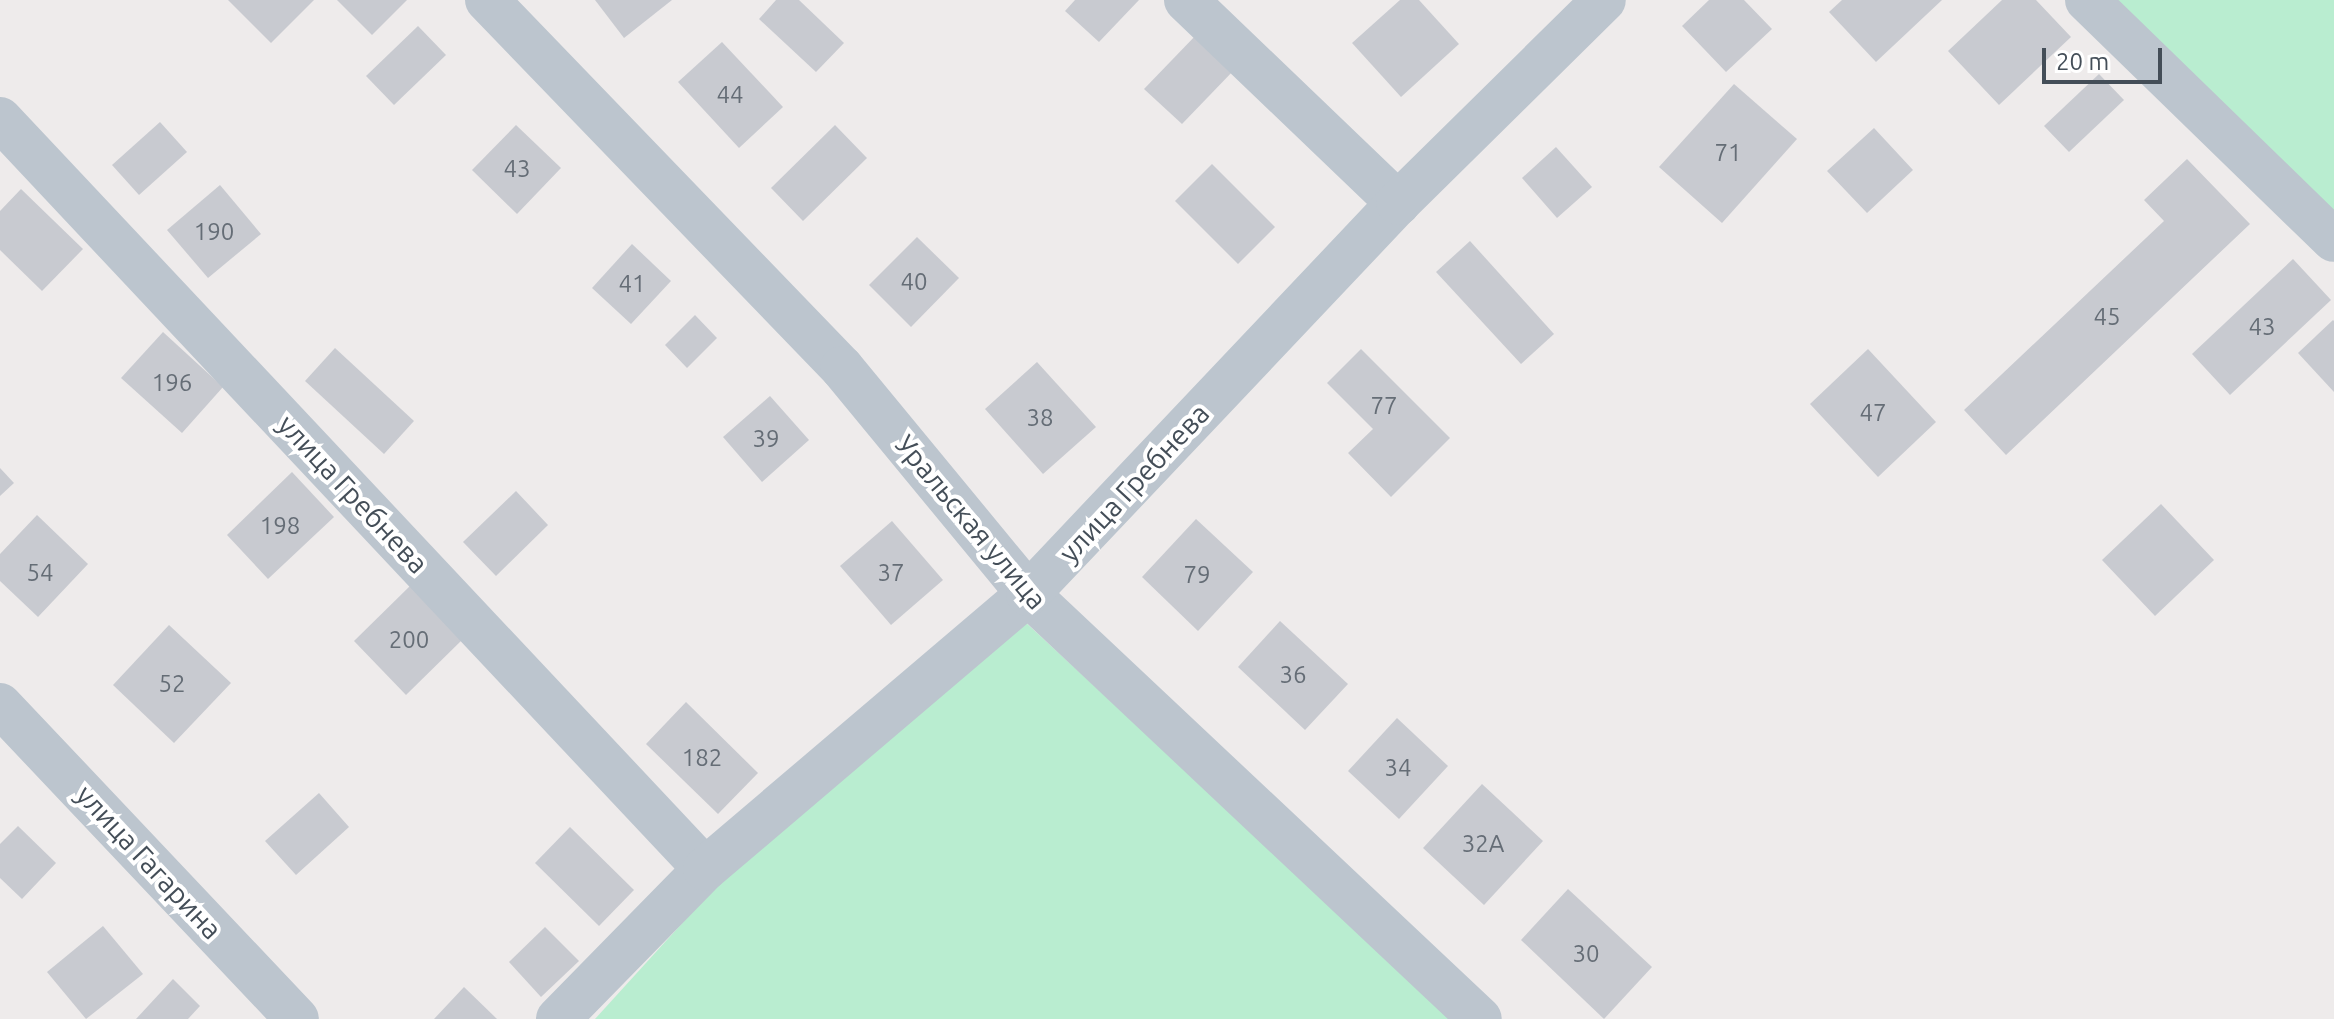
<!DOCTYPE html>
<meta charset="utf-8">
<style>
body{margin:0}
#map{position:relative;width:2334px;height:1019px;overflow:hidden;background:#eeebeb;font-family:Ubuntu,sans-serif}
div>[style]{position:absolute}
.green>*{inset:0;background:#b9edd0}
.building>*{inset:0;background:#c8cad0}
.minor>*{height:44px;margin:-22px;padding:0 22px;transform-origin:22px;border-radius:22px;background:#bcc5ce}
span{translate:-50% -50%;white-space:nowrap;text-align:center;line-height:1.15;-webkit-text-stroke:8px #fff;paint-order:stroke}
.number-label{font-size:24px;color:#656d76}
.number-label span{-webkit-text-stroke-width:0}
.street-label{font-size:28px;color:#444e58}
.scale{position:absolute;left:2042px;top:48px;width:120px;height:36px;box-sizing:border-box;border:4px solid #444e58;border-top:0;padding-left:10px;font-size:24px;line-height:28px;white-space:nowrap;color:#444e58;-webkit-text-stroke:6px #fff;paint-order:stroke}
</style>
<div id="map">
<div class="green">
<div style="clip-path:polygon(2092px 0,2334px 0,2334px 234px)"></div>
<div style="clip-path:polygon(1023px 620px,1454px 1019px,595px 1019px,736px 864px)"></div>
</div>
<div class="building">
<div style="clip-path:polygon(228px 0,314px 0,271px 43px)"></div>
<div style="clip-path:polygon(337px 0,407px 0,372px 35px)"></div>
<div style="clip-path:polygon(595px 0,672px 0,624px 38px)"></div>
<div style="clip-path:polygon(776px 0,799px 0,844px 43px,816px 72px,759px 19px)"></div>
<div style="clip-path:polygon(1075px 0,1139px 0,1099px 42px,1065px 11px)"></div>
<div style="clip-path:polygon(1400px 0,1419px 0,1459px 44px,1401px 97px,1352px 43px)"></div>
<div style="clip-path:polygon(1709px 0,1744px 0,1772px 29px,1726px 72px,1682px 26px)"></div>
<div style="clip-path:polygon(1842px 0,1942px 0,1876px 62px,1829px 12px)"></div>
<div style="clip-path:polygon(2002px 0,2036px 0,2071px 37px,1999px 105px,1948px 51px)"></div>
<div style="clip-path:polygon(418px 26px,446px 55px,394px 105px,366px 76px)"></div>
<div style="clip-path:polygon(1198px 33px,1235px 69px,1182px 124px,1144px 89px)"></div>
<div style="clip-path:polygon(722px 42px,783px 107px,739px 148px,678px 82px)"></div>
<div style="clip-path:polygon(2099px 74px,2124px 100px,2069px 152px,2044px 126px)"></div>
<div style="clip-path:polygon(1734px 84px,1797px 139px,1722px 223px,1659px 167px)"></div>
<div style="clip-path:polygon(160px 122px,187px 152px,139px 195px,112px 165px)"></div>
<div style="clip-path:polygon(516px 125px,561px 168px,517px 214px,472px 170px)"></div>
<div style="clip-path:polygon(835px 125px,867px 158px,803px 221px,771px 188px)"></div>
<div style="clip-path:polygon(1874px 128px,1913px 170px,1867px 213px,1827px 171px)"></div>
<div style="clip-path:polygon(1556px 147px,1592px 187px,1557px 218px,1522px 178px)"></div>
<div style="clip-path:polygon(2187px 159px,2250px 224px,2006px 455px,1964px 410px,2164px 221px,2144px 200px)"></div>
<div style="clip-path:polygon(1212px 164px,1275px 227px,1238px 264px,1175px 201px)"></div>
<div style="clip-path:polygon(220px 185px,261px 234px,208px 278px,167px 230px)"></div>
<div style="clip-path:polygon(21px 189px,83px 249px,42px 291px,0 250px,0 211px)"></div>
<div style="clip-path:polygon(917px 237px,959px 278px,911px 327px,869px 285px)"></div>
<div style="clip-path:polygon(1470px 241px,1554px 334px,1521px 364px,1436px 272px)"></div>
<div style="clip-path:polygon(632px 244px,671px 281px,631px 324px,592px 288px)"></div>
<div style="clip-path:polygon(2293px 259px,2331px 300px,2230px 395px,2192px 354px)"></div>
<div style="clip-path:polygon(695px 315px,717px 338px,687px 368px,665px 345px)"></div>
<div style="clip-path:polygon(2333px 320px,2334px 321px,2334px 392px,2298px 353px)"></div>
<div style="clip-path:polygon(163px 332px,223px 387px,182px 433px,121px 378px)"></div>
<div style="clip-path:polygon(335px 348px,414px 421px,384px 454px,305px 381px)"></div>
<div style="clip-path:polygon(1361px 349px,1450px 438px,1391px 497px,1348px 453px,1373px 429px,1327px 383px)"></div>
<div style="clip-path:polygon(1868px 349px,1936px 422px,1878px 477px,1810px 404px)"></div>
<div style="clip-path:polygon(1037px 362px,1096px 427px,1043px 474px,985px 409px)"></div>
<div style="clip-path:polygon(770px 396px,809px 440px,762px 482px,723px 437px)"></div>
<div style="clip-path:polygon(0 468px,14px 483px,0 496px)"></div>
<div style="clip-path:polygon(292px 472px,334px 517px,268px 579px,227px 535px)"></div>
<div style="clip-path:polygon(516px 491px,548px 525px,496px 576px,463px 542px)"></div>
<div style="clip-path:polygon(2161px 504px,2214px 560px,2155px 616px,2102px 560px)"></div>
<div style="clip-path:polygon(37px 515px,88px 564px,38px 617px,0 581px,0 554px)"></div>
<div style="clip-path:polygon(1196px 519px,1253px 572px,1198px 631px,1142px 577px)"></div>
<div style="clip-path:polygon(892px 521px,943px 580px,891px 625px,840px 566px)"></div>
<div style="clip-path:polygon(412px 584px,464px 638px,406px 695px,354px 641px)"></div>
<div style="clip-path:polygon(1280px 621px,1348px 684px,1305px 730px,1238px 667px)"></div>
<div style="clip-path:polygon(169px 625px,231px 683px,174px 743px,113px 685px)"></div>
<div style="clip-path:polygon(686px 702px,758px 773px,718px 814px,646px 744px)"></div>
<div style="clip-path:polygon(1397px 718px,1448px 766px,1399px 819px,1348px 771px)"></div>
<div style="clip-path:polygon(1482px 784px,1543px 841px,1484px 905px,1423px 848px)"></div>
<div style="clip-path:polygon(319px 793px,349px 827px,296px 875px,265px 841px)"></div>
<div style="clip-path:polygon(18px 826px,56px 863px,22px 899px,0 878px,0 844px)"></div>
<div style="clip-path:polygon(570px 827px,634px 890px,599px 926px,535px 863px)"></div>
<div style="clip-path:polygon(1568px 889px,1652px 967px,1604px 1019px,1521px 940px)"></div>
<div style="clip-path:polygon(103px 926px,143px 974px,86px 1019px,47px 972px)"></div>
<div style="clip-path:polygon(545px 927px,579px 961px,541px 997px,509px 962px)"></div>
<div style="clip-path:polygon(173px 979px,200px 1006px,188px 1019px,136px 1019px)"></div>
<div style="clip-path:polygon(464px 987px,497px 1019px,434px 1019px)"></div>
</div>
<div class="minor">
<div style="left:487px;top:0;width:511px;rotate:46.03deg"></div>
<div style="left:842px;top:368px;width:293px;rotate:50.5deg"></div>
<div style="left:1028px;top:594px;width:620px;rotate:43.24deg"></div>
<div style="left:1186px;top:0;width:294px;rotate:43.8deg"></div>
<div style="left:2087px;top:0;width:344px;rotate:44.2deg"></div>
<div style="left:0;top:119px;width:1029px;rotate:46.77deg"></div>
<div style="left:0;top:705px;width:432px;rotate:46.6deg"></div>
<div style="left:558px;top:1019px;width:210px;rotate:-45.6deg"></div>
<div style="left:705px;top:869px;width:424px;rotate:-40.4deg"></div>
<div style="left:1028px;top:594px;width:538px;rotate:-46.58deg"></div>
<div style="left:1398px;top:203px;width:289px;rotate:-44.6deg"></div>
</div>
<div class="number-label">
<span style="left:730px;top:95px">44</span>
<span style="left:1728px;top:153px">71</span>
<span style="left:517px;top:169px">43</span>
<span style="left:214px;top:232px">190</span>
<span style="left:914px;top:282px">40</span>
<span style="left:632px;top:284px">41</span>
<span style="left:2107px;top:317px">45</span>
<span style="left:2262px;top:327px">43</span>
<span style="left:172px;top:383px">196</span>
<span style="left:1384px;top:406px">77</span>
<span style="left:1873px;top:413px">47</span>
<span style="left:1040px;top:418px">38</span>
<span style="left:766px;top:439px">39</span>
<span style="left:280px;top:526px">198</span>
<span style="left:40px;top:573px">54</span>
<span style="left:891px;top:573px">37</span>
<span style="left:1197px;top:575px">79</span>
<span style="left:409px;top:640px">200</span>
<span style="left:1293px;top:675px">36</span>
<span style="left:172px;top:684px">52</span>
<span style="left:702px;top:758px">182</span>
<span style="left:1398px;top:768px">34</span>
<span style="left:1483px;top:844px">32А</span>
<span style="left:1586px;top:954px">30</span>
</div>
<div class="street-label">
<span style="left:1134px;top:483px;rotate:-47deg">улица Гребнева</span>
<span style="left:353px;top:494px;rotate:47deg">улица Гребнева</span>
<span style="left:971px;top:522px;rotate:50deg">Уральская улица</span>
<span style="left:149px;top:862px;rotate:47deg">улица Гагарина</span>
</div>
<div class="scale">20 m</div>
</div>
